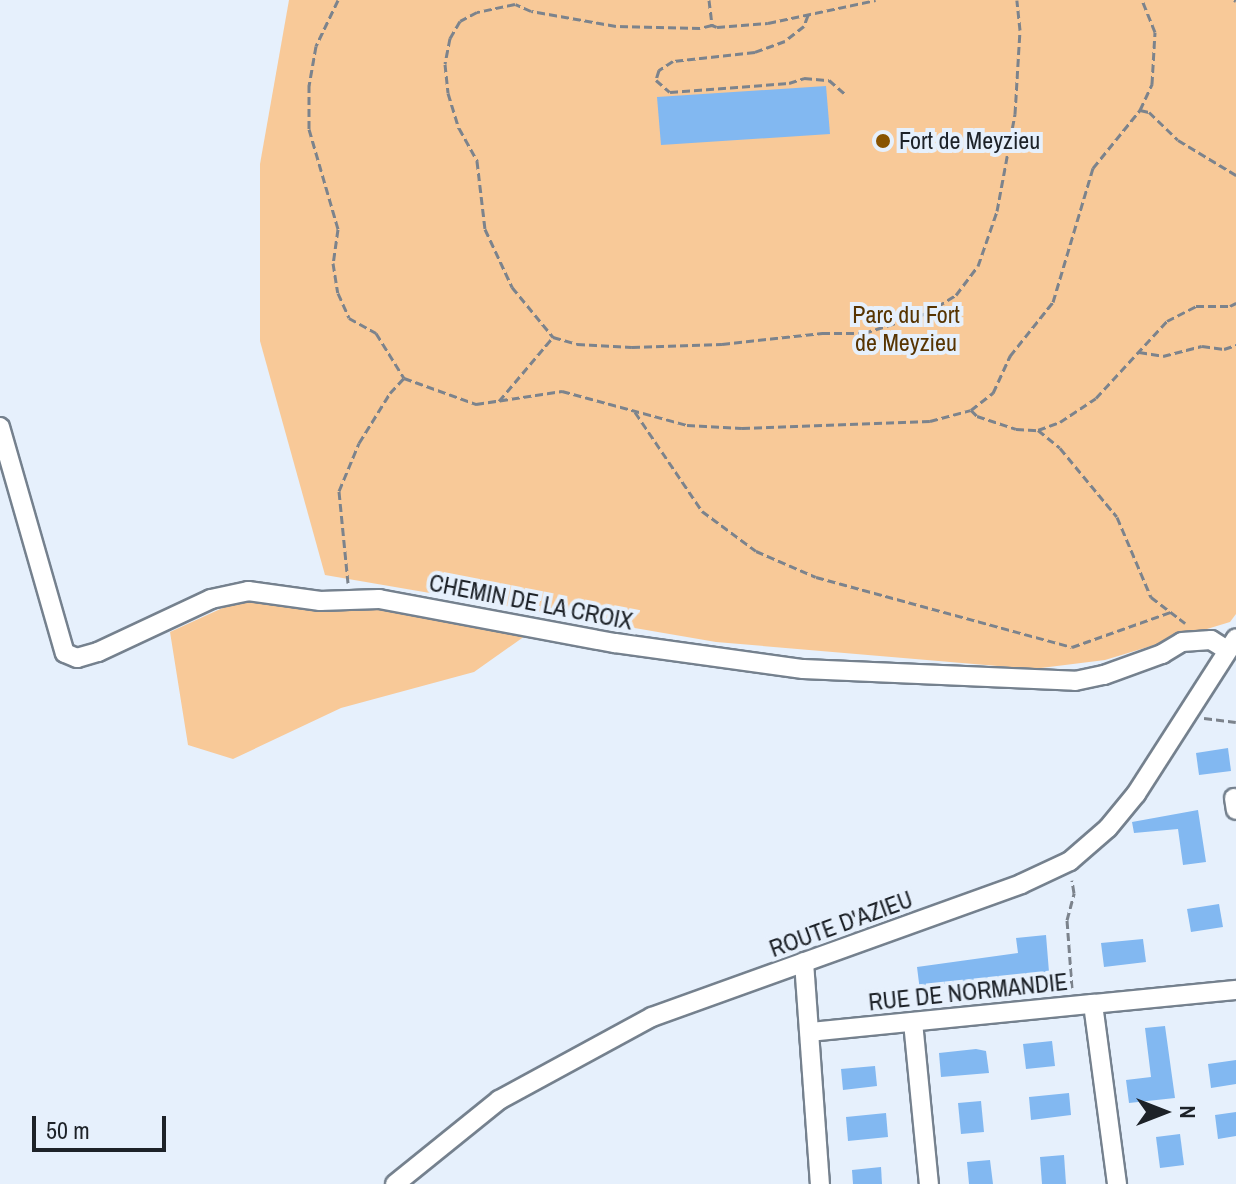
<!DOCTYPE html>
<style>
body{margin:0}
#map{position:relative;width:1236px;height:1184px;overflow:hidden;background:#e6f0fc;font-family:"Archivo Narrow",sans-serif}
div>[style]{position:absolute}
.green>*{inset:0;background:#f8c998}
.building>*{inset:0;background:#82b8f1}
.path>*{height:3px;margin-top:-1.5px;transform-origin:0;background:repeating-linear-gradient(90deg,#7c838c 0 8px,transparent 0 12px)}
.roads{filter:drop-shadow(2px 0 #75818e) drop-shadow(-2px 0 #75818e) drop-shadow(0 2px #75818e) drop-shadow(0 -2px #75818e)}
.minor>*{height:18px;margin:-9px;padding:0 9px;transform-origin:9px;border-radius:9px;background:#fff}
.dots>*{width:22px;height:22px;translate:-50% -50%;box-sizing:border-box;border:4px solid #e6f0fc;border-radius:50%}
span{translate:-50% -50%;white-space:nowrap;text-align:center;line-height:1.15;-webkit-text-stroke:8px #e6f0fc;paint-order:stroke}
.poi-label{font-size:24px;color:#1d2228}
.left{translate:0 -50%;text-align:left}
.park-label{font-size:24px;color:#573401}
.street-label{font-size:24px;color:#1d2228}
.north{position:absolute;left:1124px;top:1072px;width:80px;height:80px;-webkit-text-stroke:6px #e6f0fc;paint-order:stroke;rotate:90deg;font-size:22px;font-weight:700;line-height:32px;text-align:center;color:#1d2228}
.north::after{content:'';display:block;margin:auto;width:28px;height:36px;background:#1d2228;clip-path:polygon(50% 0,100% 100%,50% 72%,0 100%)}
.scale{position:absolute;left:32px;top:1116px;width:134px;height:36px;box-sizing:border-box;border:4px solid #1d2228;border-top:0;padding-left:10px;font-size:24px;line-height:28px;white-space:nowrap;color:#1d2228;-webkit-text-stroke:6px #e6f0fc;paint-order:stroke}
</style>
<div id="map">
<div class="green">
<div style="clip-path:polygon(289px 0,1236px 0,1236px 614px,1230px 622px,1105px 660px,1033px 669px,716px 642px,325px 575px,260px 341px,260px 164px)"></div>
<div style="clip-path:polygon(240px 600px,321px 611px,380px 608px,525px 636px,474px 672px,341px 708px,233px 759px,188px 745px,170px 632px)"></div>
</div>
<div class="building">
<div style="clip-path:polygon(826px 86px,830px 134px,661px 145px,657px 97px)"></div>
<div style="clip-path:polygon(1228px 748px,1231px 771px,1199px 775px,1196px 753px)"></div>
<div style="clip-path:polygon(1198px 810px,1206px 862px,1183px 865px,1178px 829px,1134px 833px,1132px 822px)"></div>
<div style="clip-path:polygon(1219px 904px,1223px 927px,1191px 932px,1187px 909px)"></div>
<div style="clip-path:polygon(1046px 935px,1049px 972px,943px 984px,944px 996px,921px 999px,917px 967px,1018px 953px,1016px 938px)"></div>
<div style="clip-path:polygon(1143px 939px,1146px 962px,1104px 967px,1101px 943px)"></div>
<div style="clip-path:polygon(1165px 1026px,1175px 1098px,1129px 1103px,1126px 1080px,1151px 1077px,1145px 1028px)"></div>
<div style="clip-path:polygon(1052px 1041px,1055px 1066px,1026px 1069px,1023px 1044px)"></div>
<div style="clip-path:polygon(976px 1049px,986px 1051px,989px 1073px,941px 1077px,939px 1053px)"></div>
<div style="clip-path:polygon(1236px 1060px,1236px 1084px,1211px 1088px,1208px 1064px)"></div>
<div style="clip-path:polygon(875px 1066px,877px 1086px,843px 1090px,841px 1069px)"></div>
<div style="clip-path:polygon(1069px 1093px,1071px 1115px,1031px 1120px,1029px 1097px)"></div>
<div style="clip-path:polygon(981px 1101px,984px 1132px,961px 1134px,958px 1103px)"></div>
<div style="clip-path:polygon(1236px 1112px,1236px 1136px,1218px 1139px,1215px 1115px)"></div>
<div style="clip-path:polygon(886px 1113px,888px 1137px,848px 1141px,846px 1117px)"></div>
<div style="clip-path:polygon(1180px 1134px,1184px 1165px,1160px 1168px,1156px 1137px)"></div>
<div style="clip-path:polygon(1064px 1155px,1066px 1184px,1042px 1184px,1040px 1157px)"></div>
<div style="clip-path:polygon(990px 1160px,993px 1184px,969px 1184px,967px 1162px)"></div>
<div style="clip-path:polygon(881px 1167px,882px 1184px,853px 1184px,852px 1170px)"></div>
</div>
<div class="path">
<div style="left:338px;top:0;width:51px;rotate:115.6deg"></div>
<div style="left:316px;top:46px;width:40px;rotate:100deg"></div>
<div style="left:309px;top:85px;width:44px;rotate:90deg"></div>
<div style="left:309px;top:129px;width:104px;rotate:73.8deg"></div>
<div style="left:338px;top:229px;width:34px;rotate:98deg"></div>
<div style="left:333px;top:263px;width:30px;rotate:81deg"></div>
<div style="left:338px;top:293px;width:27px;rotate:66deg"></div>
<div style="left:349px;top:318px;width:31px;rotate:29deg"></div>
<div style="left:376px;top:333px;width:53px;rotate:58.1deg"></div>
<div style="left:404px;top:378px;width:77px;rotate:19.9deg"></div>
<div style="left:476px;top:404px;width:87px;rotate:-8.6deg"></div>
<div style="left:562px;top:391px;width:130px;rotate:15.2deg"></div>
<div style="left:687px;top:425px;width:55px;rotate:3.1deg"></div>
<div style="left:742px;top:428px;width:188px;rotate:-2.1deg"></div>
<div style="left:930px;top:421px;width:42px;rotate:-15deg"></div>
<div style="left:971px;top:410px;width:28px;rotate:-38deg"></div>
<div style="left:993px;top:393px;width:41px;rotate:-65.3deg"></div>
<div style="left:1010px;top:356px;width:69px;rotate:-51.5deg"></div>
<div style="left:1053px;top:302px;width:140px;rotate:-73.4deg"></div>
<div style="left:1093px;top:168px;width:75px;rotate:-51deg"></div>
<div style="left:1140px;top:110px;width:29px;rotate:-65deg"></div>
<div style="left:1152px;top:84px;width:52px;rotate:-86.7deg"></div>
<div style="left:1155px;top:32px;width:35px;rotate:-112deg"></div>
<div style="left:709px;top:0;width:25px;rotate:83deg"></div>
<div style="left:712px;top:25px;width:5px;rotate:22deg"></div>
<div style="left:717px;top:27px;width:51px;rotate:-4.5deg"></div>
<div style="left:768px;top:23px;width:110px;rotate:-12deg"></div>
<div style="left:1234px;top:0;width:2px;rotate:27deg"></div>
<div style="left:808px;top:15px;width:12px;rotate:110deg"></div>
<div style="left:804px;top:26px;width:24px;rotate:142deg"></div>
<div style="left:785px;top:41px;width:32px;rotate:160deg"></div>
<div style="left:755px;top:52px;width:82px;rotate:173.7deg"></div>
<div style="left:673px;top:61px;width:17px;rotate:147deg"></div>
<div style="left:659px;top:70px;width:10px;rotate:107deg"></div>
<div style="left:656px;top:80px;width:18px;rotate:41deg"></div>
<div style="left:670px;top:92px;width:119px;rotate:-4.3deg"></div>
<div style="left:789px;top:83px;width:16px;rotate:-18deg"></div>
<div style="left:804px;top:78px;width:25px;rotate:5deg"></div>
<div style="left:829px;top:80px;width:23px;rotate:41deg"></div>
<div style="left:712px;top:25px;width:12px;rotate:166deg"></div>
<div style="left:700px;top:28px;width:84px;rotate:-178.6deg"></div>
<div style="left:616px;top:26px;width:86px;rotate:-170deg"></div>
<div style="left:531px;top:11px;width:17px;rotate:-156deg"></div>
<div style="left:515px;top:4px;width:39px;rotate:168deg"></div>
<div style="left:477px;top:12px;width:19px;rotate:152deg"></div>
<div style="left:460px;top:21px;width:20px;rotate:120deg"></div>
<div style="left:450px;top:38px;width:26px;rotate:101deg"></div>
<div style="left:445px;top:64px;width:29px;rotate:84deg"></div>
<div style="left:448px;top:93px;width:37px;rotate:73deg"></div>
<div style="left:459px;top:128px;width:38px;rotate:61deg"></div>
<div style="left:477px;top:161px;width:68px;rotate:83.3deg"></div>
<div style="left:485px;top:229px;width:64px;rotate:65deg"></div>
<div style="left:512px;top:287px;width:65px;rotate:50.6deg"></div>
<div style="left:553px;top:337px;width:25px;rotate:16deg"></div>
<div style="left:577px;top:344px;width:55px;rotate:3.1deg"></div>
<div style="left:632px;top:347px;width:90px;rotate:-1.9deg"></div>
<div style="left:722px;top:344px;width:101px;rotate:-6.3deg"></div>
<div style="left:822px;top:333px;width:42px"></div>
<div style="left:864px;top:333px;width:66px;rotate:-17.6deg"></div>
<div style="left:927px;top:313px;width:34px;rotate:-32deg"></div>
<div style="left:956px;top:295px;width:36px;rotate:-53deg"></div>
<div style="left:978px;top:266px;width:58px;rotate:-70.9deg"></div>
<div style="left:997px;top:211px;width:99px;rotate:-79.5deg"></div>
<div style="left:1015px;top:114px;width:84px;rotate:-86.6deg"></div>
<div style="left:1020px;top:30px;width:30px;rotate:-96deg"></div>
<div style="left:1140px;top:110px;width:9px;rotate:13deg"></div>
<div style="left:1149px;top:112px;width:40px;rotate:44deg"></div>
<div style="left:1178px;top:140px;width:68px;rotate:31.1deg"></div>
<div style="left:1139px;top:352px;width:24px;rotate:9deg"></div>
<div style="left:1163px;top:356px;width:40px;rotate:-14.4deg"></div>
<div style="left:1202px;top:346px;width:22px;rotate:8deg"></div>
<div style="left:1224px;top:349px;width:13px;rotate:-18deg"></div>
<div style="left:499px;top:401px;width:84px;rotate:-49.8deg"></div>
<div style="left:971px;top:410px;width:8px;rotate:45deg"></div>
<div style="left:977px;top:416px;width:41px;rotate:18.4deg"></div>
<div style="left:1016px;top:429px;width:22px;rotate:3deg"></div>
<div style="left:1038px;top:430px;width:23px;rotate:-20deg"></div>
<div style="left:1060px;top:422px;width:43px;rotate:-33.7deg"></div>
<div style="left:1096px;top:398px;width:105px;rotate:-47.3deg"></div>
<div style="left:1167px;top:321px;width:33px;rotate:-27deg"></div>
<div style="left:1196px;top:306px;width:34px"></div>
<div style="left:1230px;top:306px;width:7px;rotate:-27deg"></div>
<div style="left:635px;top:412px;width:120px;rotate:55.9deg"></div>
<div style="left:702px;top:511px;width:67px;rotate:36.5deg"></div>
<div style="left:756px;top:551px;width:65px;rotate:23.4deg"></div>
<div style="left:816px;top:577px;width:265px;rotate:15.3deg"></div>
<div style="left:1072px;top:647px;width:105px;rotate:-19.5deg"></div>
<div style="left:1038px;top:430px;width:28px;rotate:39deg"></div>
<div style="left:1060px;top:448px;width:89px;rotate:50.4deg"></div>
<div style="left:1117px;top:517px;width:87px;rotate:67deg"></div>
<div style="left:1151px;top:597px;width:43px;rotate:37.4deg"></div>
<div style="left:348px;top:583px;width:92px;rotate:-95.6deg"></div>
<div style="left:339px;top:491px;width:52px;rotate:-67.4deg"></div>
<div style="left:359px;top:443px;width:59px;rotate:-58.2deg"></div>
<div style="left:390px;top:393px;width:21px;rotate:-47deg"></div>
<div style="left:1204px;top:718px;width:32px;rotate:7deg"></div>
<div style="left:1072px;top:988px;width:68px;rotate:-94.2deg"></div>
<div style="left:1067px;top:920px;width:28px;rotate:-75deg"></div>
<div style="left:1074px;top:893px;width:13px;rotate:-99deg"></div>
</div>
<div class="roads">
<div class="minor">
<div style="left:0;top:427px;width:235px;rotate:74deg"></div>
<div style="left:65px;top:653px;width:13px;rotate:23deg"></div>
<div style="left:77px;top:658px;width:22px;rotate:-16deg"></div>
<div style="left:98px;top:652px;width:125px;rotate:-25.1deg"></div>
<div style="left:211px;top:599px;width:38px;rotate:-12deg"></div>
<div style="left:248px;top:591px;width:73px;rotate:7.9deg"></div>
<div style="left:320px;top:601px;width:59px;rotate:-1.9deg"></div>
<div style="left:379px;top:599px;width:240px;rotate:10.6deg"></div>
<div style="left:615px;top:643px;width:190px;rotate:7.9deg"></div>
<div style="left:803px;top:669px;width:272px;rotate:2.5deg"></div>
<div style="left:1075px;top:681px;width:30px;rotate:-12deg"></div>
<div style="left:1104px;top:675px;width:62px;rotate:-19.9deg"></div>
<div style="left:1162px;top:654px;width:23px;rotate:-31deg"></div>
<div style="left:1182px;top:642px;width:29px;rotate:-4deg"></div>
<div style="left:1211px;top:640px;width:19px;rotate:32deg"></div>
<div style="left:1234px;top:798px;width:12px;rotate:81deg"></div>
<div style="left:804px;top:962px;width:223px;rotate:85.9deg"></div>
<div style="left:1093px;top:1004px;width:144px;rotate:-5.6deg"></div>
<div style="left:913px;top:1022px;width:163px;rotate:84.4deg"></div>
<div style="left:810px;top:1032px;width:284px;rotate:-5.7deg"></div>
<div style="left:1093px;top:1004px;width:182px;rotate:82.4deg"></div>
<div style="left:395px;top:1184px;width:134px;rotate:-38.9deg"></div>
<div style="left:499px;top:1100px;width:174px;rotate:-28.5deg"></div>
<div style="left:652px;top:1017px;width:392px;rotate:-19.8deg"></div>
<div style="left:1021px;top:884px;width:54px;rotate:-25.1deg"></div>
<div style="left:1070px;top:861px;width:50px;rotate:-41deg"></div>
<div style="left:1108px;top:828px;width:44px;rotate:-50.5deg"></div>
<div style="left:1136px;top:794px;width:185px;rotate:-57.3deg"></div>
</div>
</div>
<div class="dots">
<div style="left:883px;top:141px;background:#885300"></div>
</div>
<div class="poi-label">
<span class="left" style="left:899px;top:141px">Fort de Meyzieu</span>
</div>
<div class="park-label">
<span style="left:906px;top:329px">Parc du Fort<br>de Meyzieu</span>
</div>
<div class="street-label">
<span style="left:531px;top:602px;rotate:11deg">CHEMIN DE LA CROIX</span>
<span style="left:841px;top:924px;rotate:-20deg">ROUTE D'AZIEU</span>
<span style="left:968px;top:992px;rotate:-6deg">RUE DE NORMANDIE</span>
</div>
<div class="north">N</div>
<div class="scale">50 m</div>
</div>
